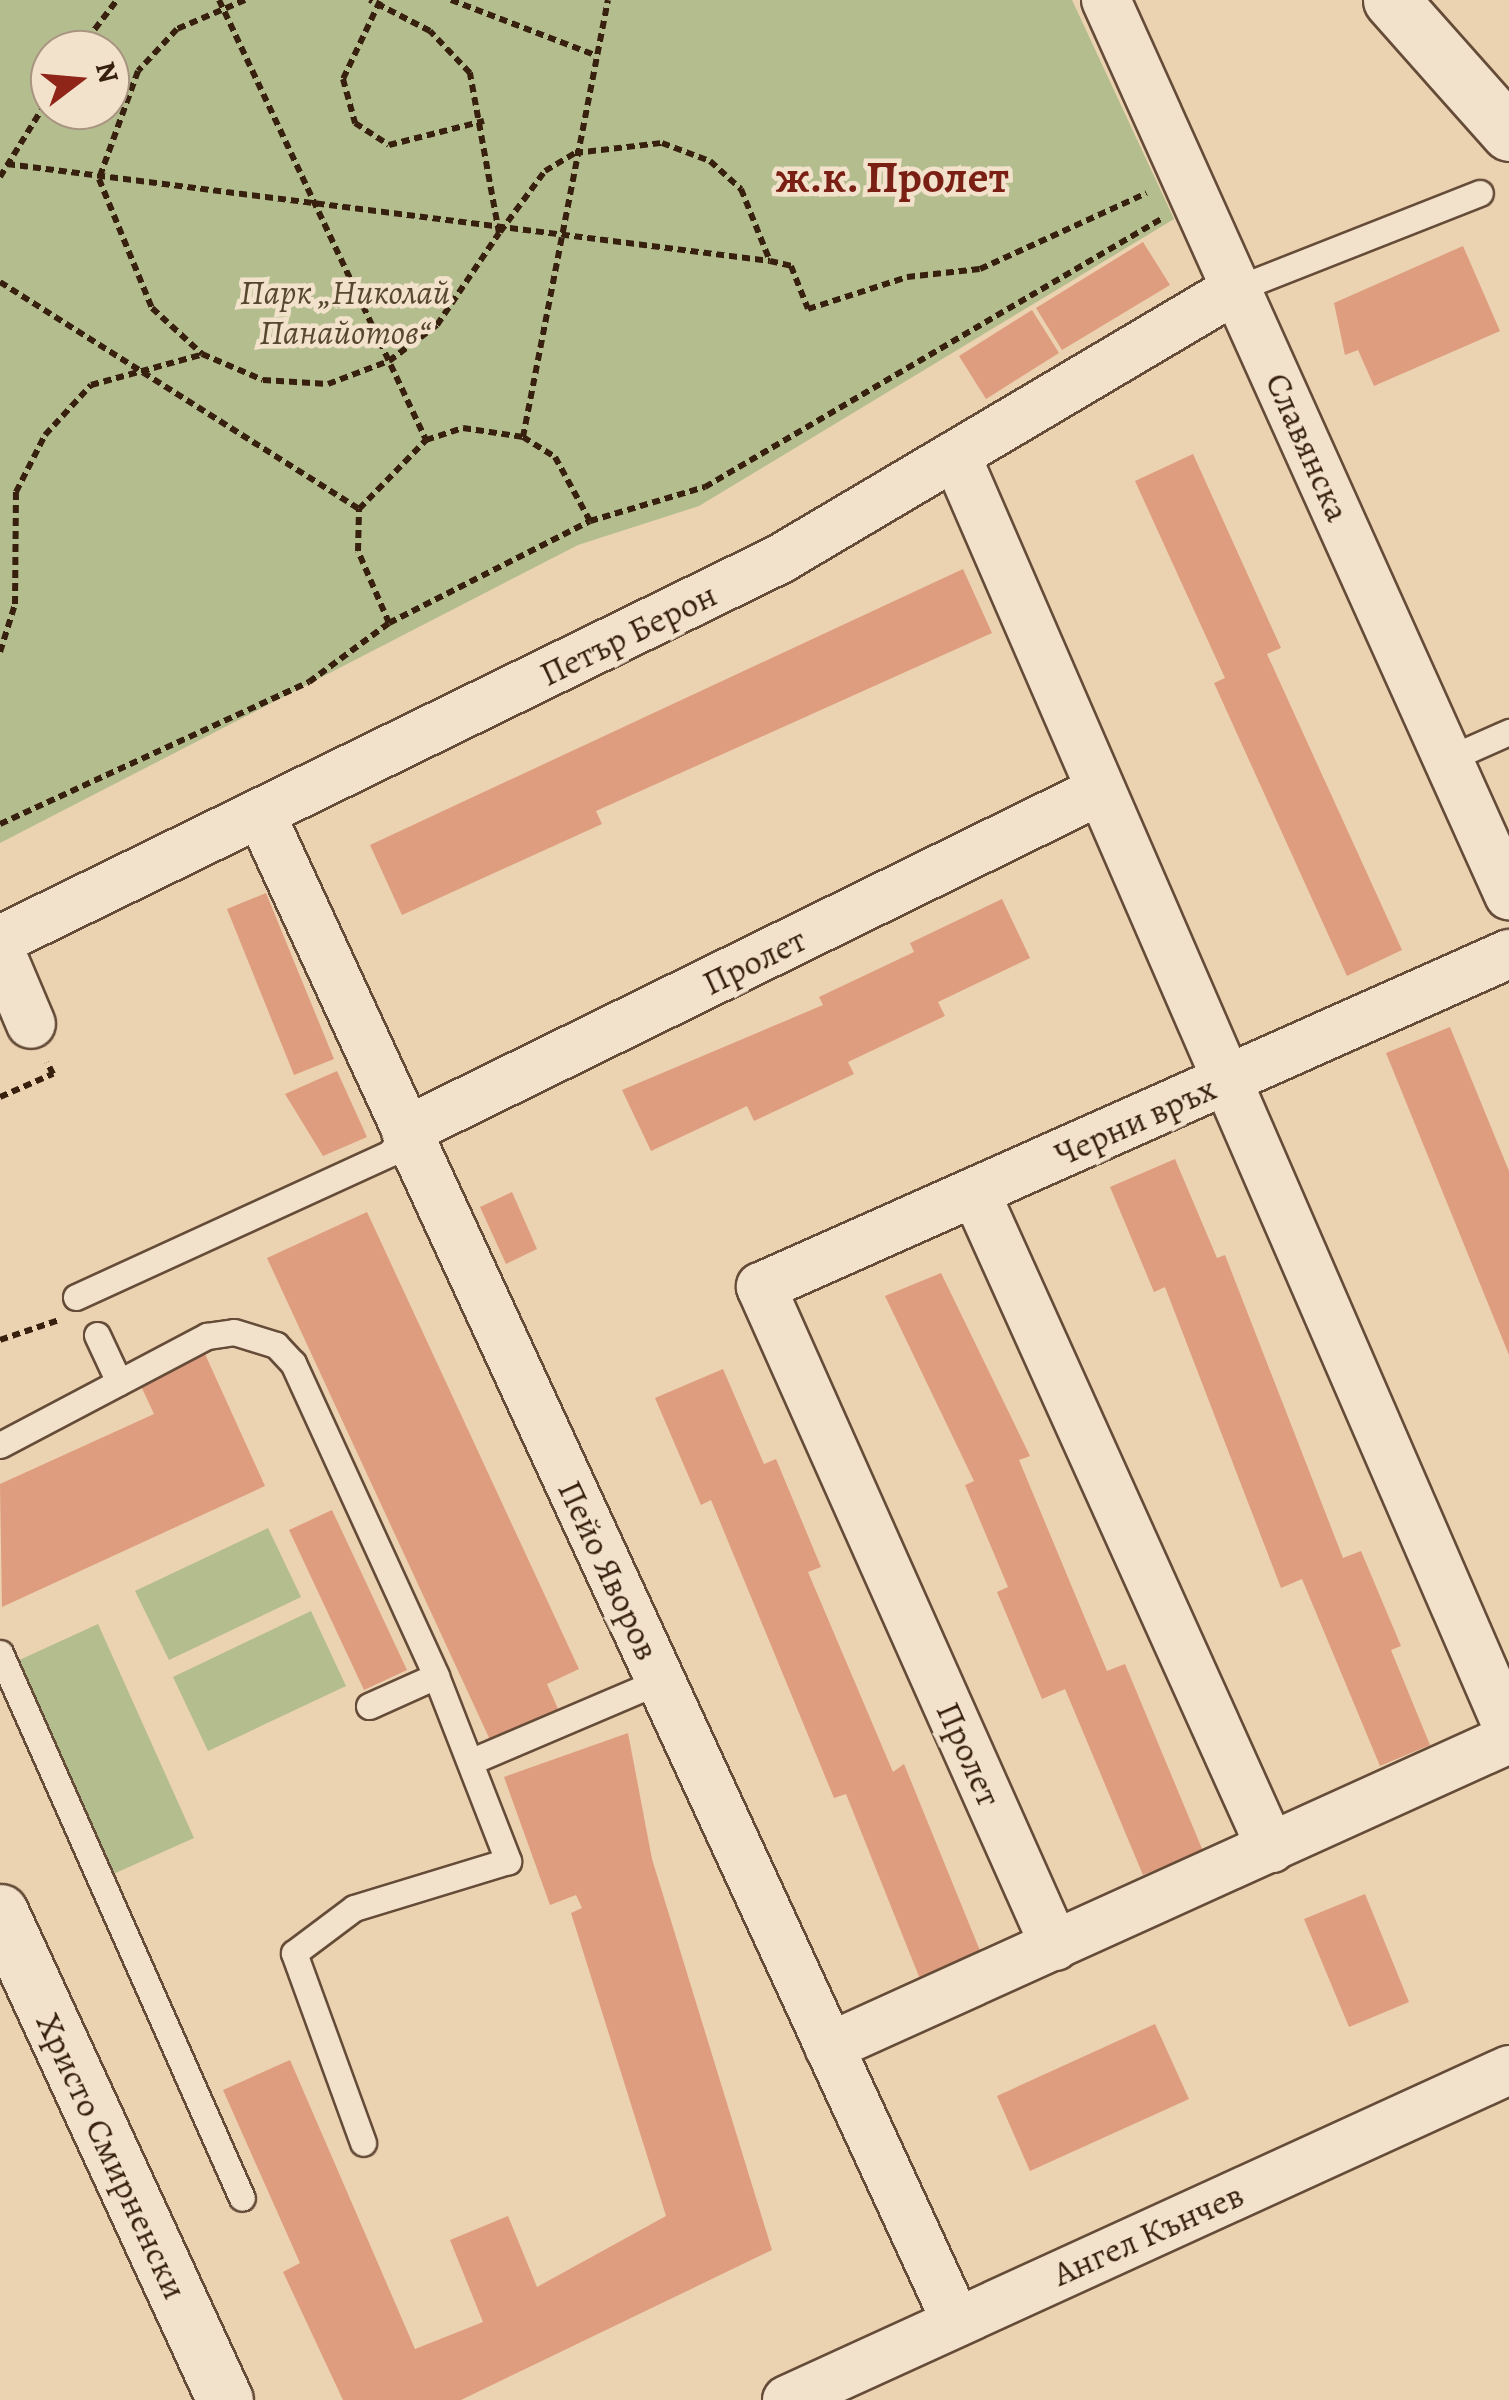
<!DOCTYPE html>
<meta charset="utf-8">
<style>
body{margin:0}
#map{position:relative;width:1509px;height:2400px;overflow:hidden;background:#ebd2b1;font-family:Alegreya,serif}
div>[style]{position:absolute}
.green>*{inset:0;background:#b3bd8e}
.building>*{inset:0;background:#df9d7f}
.path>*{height:6px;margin-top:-3px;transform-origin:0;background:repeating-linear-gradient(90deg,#38200f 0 8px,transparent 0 13px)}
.roads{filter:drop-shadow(2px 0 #654c38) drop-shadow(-2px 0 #654c38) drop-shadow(0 2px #654c38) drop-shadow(0 -2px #654c38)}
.service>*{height:25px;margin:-12.5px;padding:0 12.5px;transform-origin:12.5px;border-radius:12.5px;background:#f2e2cc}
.minor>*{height:48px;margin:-24px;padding:0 24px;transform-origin:24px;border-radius:24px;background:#f2e2cc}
.tertiary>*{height:55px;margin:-27.5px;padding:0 27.5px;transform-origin:27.5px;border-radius:27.5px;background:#f2e2cc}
span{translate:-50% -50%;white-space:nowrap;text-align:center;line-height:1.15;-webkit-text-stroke:9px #f2e2cc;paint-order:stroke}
.park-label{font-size:35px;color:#57472f;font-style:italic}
.street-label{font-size:35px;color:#38200f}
.district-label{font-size:45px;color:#7a1f14;font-weight:700}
.north{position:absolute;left:30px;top:30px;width:100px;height:100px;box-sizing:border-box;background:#f2e2cc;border:2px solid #a89480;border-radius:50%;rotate:74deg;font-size:28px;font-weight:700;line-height:40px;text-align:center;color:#38200f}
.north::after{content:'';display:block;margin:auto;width:35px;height:45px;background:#8f2418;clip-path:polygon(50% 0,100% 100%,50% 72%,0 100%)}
</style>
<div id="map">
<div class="green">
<div style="clip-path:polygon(evenodd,0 0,1072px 0,1174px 219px,699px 506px,578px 545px,0 843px,0 0,50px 50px,110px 50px,110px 110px,50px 110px,50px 50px)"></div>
<div style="clip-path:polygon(268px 1528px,301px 1597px,169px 1660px,135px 1591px)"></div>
<div style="clip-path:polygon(311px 1611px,346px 1686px,208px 1751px,173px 1677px)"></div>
<div style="clip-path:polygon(98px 1624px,194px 1838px,111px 1875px,15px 1662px)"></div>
</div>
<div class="building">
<div style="clip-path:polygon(1143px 242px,1170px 285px,1062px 350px,1036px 308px)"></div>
<div style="clip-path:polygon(1463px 246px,1500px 331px,1374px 386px,1358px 350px,1345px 355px,1334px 303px)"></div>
<div style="clip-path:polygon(1032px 310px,1059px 353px,986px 399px,959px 356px)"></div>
<div style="clip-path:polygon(1193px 454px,1281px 648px,1267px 654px,1402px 950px,1347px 976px,1214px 683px,1225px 678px,1135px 481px)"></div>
<div style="clip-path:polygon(963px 569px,992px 633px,596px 811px,602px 824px,402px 915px,370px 845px)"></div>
<div style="clip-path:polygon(266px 893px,334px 1059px,294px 1075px,227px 909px)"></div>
<div style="clip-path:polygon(1002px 899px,1030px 958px,938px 1002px,945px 1016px,848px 1062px,854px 1074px,754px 1121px,747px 1106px,651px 1151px,622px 1090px,823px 1005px,819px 997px,914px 952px,910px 943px)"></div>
<div style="clip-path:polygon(1450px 1027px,1509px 1171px,1509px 1355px,1386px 1053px)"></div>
<div style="clip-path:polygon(337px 1071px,367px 1137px,323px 1156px,285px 1094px)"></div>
<div style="clip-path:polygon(1175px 1159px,1217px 1258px,1225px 1255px,1343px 1558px,1361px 1551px,1401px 1646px,1391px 1650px,1430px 1745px,1380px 1766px,1302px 1579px,1281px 1588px,1165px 1287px,1154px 1292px,1110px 1187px)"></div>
<div style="clip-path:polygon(512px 1192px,537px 1249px,506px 1264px,480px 1207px)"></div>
<div style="clip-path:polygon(367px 1212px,579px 1669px,547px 1684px,559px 1711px,491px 1742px,267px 1258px)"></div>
<div style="clip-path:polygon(941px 1273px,1030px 1456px,1019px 1460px,1107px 1671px,1125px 1664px,1203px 1851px,1143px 1875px,1065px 1689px,1042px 1699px,997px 1592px,1008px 1587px,965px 1485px,974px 1481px,885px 1296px)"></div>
<div style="clip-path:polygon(205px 1354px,265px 1486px,2px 1607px,0 1484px,154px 1414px,140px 1384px)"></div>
<div style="clip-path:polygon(723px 1369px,764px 1464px,776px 1459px,821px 1567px,808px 1572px,893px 1772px,904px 1764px,983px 1958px,922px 1984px,846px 1794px,834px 1798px,711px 1500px,701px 1505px,655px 1398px)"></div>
<div style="clip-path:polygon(332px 1510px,407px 1670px,364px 1690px,289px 1530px)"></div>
<div style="clip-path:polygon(628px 1733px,652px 1859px,772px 2250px,461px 2400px,343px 2400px,283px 2272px,300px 2263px,223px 2090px,290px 2060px,415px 2349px,483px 2322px,450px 2240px,508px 2216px,537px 2287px,666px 2216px,571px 1913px,582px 1908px,576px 1895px,550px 1905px,504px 1777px)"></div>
<div style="clip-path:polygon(1365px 1894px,1409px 2002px,1349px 2027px,1304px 1919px)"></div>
<div style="clip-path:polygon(1155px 2024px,1189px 2099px,1030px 2171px,997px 2096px)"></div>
</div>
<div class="path">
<div style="left:219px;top:0;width:486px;rotate:64.8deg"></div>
<div style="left:245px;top:0;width:74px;rotate:156.9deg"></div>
<div style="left:177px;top:29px;width:57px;rotate:132.9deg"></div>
<div style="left:138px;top:71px;width:115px;rotate:109.9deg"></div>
<div style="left:99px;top:179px;width:139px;rotate:67.7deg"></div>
<div style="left:152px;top:308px;width:68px;rotate:42.6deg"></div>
<div style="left:202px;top:354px;width:66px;rotate:23.1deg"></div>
<div style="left:263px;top:380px;width:65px;rotate:3.5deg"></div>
<div style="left:328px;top:384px;width:65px;rotate:-20.7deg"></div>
<div style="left:389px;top:361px;width:60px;rotate:-36.9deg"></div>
<div style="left:437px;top:325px;width:111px;rotate:-56deg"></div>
<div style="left:499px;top:233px;width:163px;rotate:-100.3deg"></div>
<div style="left:470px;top:73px;width:58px;rotate:-133.6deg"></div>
<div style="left:430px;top:31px;width:68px;rotate:-152.7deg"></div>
<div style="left:451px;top:0;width:154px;rotate:20.9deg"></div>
<div style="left:380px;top:1px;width:86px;rotate:115.4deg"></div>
<div style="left:343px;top:79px;width:46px;rotate:74.7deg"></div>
<div style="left:355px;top:123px;width:40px;rotate:32.9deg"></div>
<div style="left:389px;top:145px;width:98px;rotate:-14.2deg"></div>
<div style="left:79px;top:50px;width:63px;rotate:-52.8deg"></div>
<div style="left:7px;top:164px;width:769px;rotate:7.25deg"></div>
<div style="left:770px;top:261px;width:22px;rotate:13deg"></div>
<div style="left:791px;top:266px;width:46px;rotate:68.4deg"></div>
<div style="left:808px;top:309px;width:104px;rotate:-17.9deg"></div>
<div style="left:907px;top:277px;width:73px;rotate:-6.3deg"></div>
<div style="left:980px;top:269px;width:183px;rotate:-24.5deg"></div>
<div style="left:0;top:177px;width:95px;rotate:-58.3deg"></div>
<div style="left:500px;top:232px;width:76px;rotate:-53.6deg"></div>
<div style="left:545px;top:171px;width:35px;rotate:-31deg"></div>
<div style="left:575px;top:153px;width:88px;rotate:-6.6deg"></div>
<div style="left:662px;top:143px;width:51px;rotate:20.6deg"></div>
<div style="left:710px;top:161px;width:42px;rotate:42.1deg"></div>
<div style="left:741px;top:189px;width:78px;rotate:68.1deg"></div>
<div style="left:0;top:282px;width:425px;rotate:32.3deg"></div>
<div style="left:523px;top:437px;width:445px;rotate:-79deg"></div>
<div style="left:389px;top:623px;width:78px;rotate:-113.3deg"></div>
<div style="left:358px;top:551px;width:42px;rotate:-88.6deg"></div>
<div style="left:359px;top:509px;width:96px;rotate:-45.8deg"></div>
<div style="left:426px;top:440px;width:39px;rotate:-18deg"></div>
<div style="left:463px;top:428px;width:61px;rotate:8.5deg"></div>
<div style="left:523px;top:437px;width:38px;rotate:32deg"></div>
<div style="left:555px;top:457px;width:73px;rotate:61.3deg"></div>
<div style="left:0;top:652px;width:50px;rotate:-72.6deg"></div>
<div style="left:15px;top:604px;width:112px;rotate:-89.5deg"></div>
<div style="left:16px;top:492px;width:64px;rotate:-63deg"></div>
<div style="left:45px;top:435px;width:68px;rotate:-47.4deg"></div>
<div style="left:91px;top:385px;width:114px;rotate:-15.3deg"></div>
<div style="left:0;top:824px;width:340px;rotate:-24.7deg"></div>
<div style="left:309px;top:682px;width:99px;rotate:-36.4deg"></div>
<div style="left:389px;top:623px;width:225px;rotate:-26.9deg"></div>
<div style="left:590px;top:521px;width:120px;rotate:-16.5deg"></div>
<div style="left:705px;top:487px;width:529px;rotate:-30.44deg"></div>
<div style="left:0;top:1097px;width:58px;rotate:-23.5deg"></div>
<div style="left:53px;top:1074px;width:13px;rotate:-117deg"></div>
<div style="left:0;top:1340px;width:62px;rotate:-18.7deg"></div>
</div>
<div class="roads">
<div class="service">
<div style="left:1236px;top:289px;width:262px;rotate:-21.5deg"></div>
<div style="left:1448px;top:759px;width:67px;rotate:-23.9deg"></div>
<div style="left:76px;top:1297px;width:345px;rotate:-24.6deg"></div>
<div style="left:390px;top:1153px;width:27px;rotate:-54deg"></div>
<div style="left:97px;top:1335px;width:52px;rotate:64.9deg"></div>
<div style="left:0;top:1445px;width:234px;rotate:-27.8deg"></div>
<div style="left:207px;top:1336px;width:27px;rotate:-8deg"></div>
<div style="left:234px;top:1332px;width:44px;rotate:17.2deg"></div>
<div style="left:276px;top:1345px;width:25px;rotate:47deg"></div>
<div style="left:293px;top:1363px;width:344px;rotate:65.4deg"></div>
<div style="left:436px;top:1676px;width:199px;rotate:68.7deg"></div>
<div style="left:508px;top:1861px;width:161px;rotate:163deg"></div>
<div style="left:354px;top:1908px;width:75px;rotate:143.1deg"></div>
<div style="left:294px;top:1953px;width:202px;rotate:70deg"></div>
<div style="left:0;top:1653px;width:596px;rotate:66.06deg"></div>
<div style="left:369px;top:1706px;width:73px;rotate:-24.1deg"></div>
<div style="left:472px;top:1761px;width:204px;rotate:-23.1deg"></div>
</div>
<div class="minor">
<div style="left:1106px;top:0;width:982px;rotate:65.76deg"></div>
<div style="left:957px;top:458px;width:1387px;rotate:66.54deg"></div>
<div style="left:263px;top:819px;width:1654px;rotate:65.23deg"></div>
<div style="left:0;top:940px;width:868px;rotate:-26.03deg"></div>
<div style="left:780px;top:559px;width:530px;rotate:-30.63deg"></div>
<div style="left:0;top:951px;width:79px;rotate:67deg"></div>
<div style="left:406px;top:1131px;width:774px;rotate:-26.13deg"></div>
<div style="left:975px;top:1192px;width:720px;rotate:65.71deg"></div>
<div style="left:1055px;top:1946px;width:722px;rotate:-114.04deg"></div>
<div style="left:761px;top:1287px;width:819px;rotate:-24deg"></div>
<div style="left:829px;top:2047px;width:747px;rotate:-24.37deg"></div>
<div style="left:787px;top:2400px;width:794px;rotate:-24.56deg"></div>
</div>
<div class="tertiary">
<div style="left:1391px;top:0;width:178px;rotate:48.4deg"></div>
<div style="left:0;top:1912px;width:537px;rotate:65.25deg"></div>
</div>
</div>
<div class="park-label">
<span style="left:345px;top:312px">Парк „Николай<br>Панайотов“</span>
</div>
<div class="street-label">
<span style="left:1308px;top:447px;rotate:66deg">Славянска</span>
<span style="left:628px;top:634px;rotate:-26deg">Петър Берон</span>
<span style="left:754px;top:961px;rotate:-26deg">Пролет</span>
<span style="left:1135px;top:1121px;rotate:-24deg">Черни връх</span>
<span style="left:609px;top:1570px;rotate:65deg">Пейо Яворов</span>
<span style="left:969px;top:1754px;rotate:66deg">Пролет</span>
<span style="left:112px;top:2156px;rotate:65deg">Христо Смирненски</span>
<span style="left:1148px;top:2234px;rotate:-24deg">Ангел Кънчев</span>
</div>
<div class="district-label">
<span style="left:892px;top:178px">ж.к. Пролет</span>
</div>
<div class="north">N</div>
</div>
